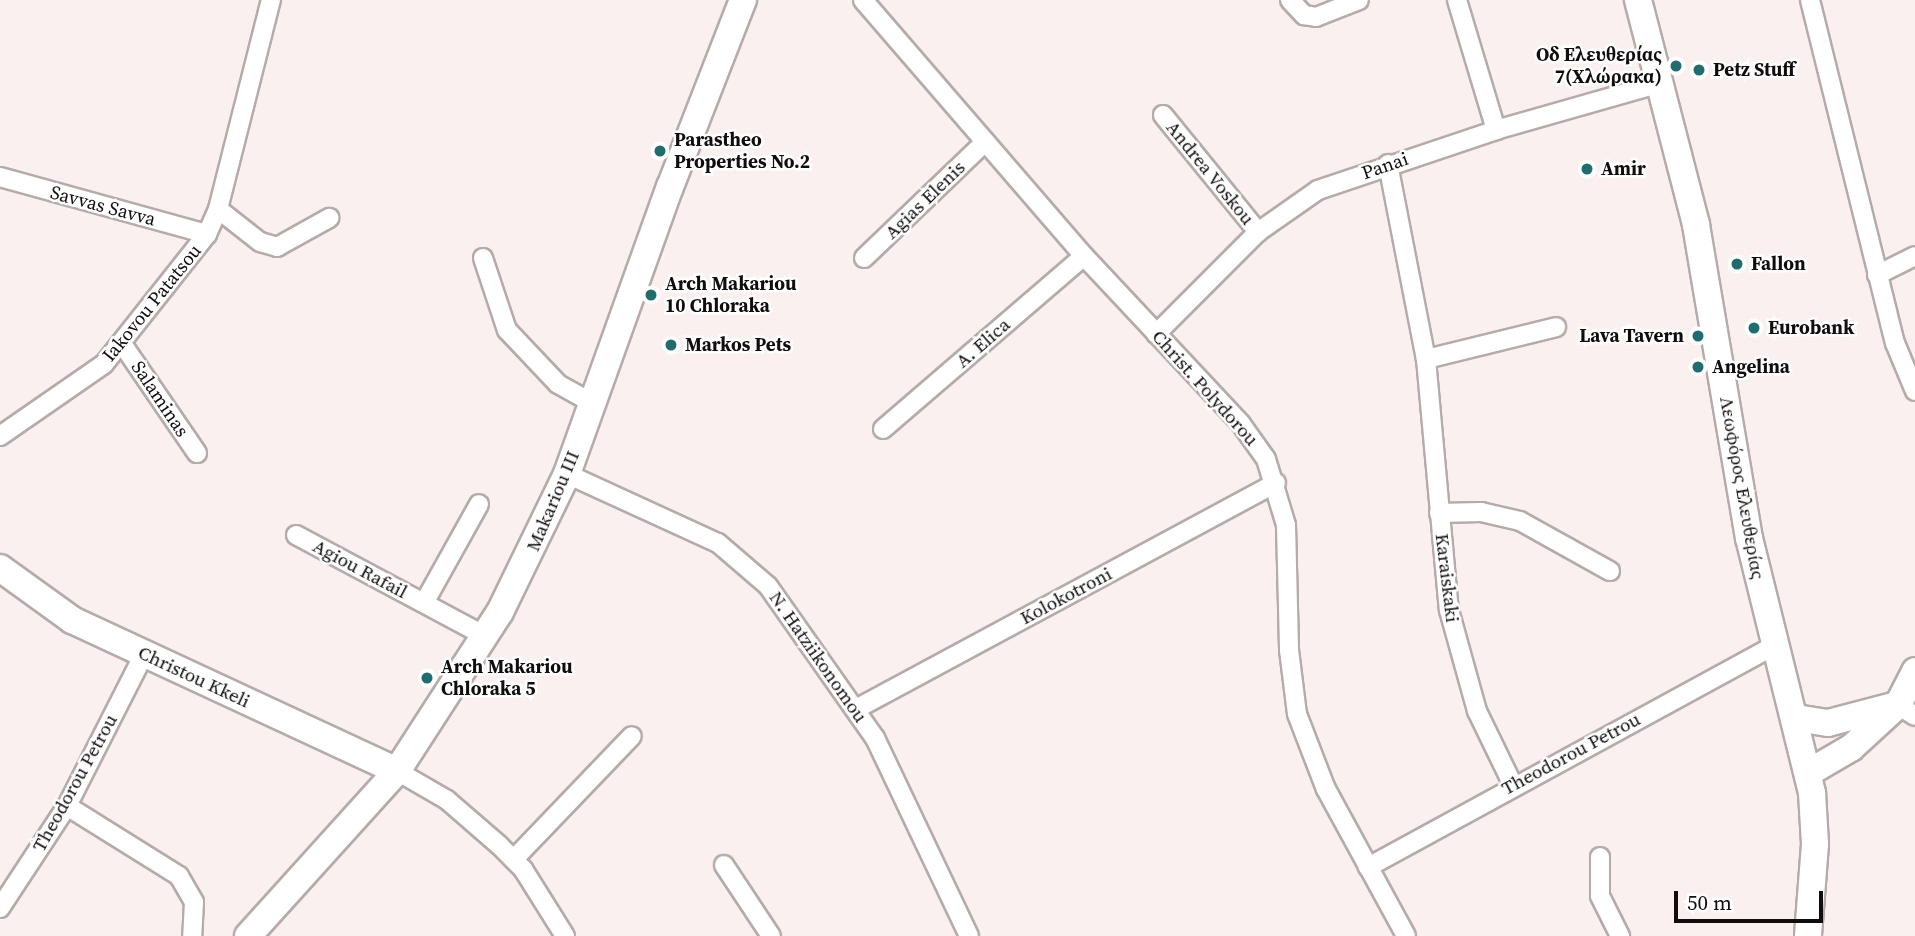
<!DOCTYPE html>
<meta charset="utf-8">
<style>
body{margin:0}
#map{position:relative;width:1915px;height:936px;overflow:hidden;background:#faf0f0;font-family:"Source Serif 4",serif}
div>[style]{position:absolute}
.roads{filter:drop-shadow(2px 0 #b5abab) drop-shadow(-2px 0 #b5abab) drop-shadow(0 2px #b5abab) drop-shadow(0 -2px #b5abab)}
.street>*{height:18px;margin:-9px;padding:0 9px;transform-origin:9px;border-radius:9px;background:#fff}
.secondary>*{height:26px;margin:-13px;padding:0 13px;transform-origin:13px;border-radius:13px;background:#fff}
.dots>*{width:19px;height:19px;translate:-50% -50%;box-sizing:border-box;border:4px solid #fff;border-radius:50%}
span{translate:-50% -50%;white-space:nowrap;text-align:center;line-height:1.15;-webkit-text-stroke:5px #fff;paint-order:stroke}
.poi-label{font-size:19px;color:#110d0d;font-weight:700}
.right{translate:-100% -50%;text-align:right}
.left{translate:0 -50%;text-align:left}
.street-label{font-size:19px;color:#110d0d}
.scale{position:absolute;left:1674px;top:891px;width:149px;height:32px;box-sizing:border-box;border:4px solid #110d0d;border-top:0;padding-left:9px;font-size:21px;line-height:24px;white-space:nowrap;color:#110d0d;-webkit-text-stroke:5px #fff;paint-order:stroke}
</style>
<div id="map">
<div class="roads">
<div class="street">
<div style="left:863px;top:0;width:338px;rotate:49.2deg"></div>
<div style="left:1084px;top:256px;width:230px;rotate:46.9deg"></div>
<div style="left:1241px;top:424px;width:43px;rotate:54.5deg"></div>
<div style="left:1266px;top:459px;width:69px;rotate:73.1deg"></div>
<div style="left:1286px;top:525px;width:125px;rotate:88.6deg"></div>
<div style="left:1289px;top:650px;width:64px;rotate:82.9deg"></div>
<div style="left:1297px;top:714px;width:80px;rotate:68.9deg"></div>
<div style="left:1326px;top:789px;width:167px;rotate:61.4deg"></div>
<div style="left:1290px;top:0;width:21px;rotate:47deg"></div>
<div style="left:1304px;top:15px;width:12px;rotate:9deg"></div>
<div style="left:1316px;top:17px;width:46px;rotate:-21.6deg"></div>
<div style="left:1457px;top:0;width:136px;rotate:73.3deg"></div>
<div style="left:1810px;top:0;width:353px;rotate:76.1deg"></div>
<div style="left:1895px;top:343px;width:52px;rotate:67.4deg"></div>
<div style="left:1163px;top:115px;width:151px;rotate:50.9deg"></div>
<div style="left:1388px;top:164px;width:199px;rotate:79deg"></div>
<div style="left:1426px;top:359px;width:252px;rotate:84.8deg"></div>
<div style="left:1449px;top:610px;width:105px;rotate:74.5deg"></div>
<div style="left:1477px;top:711px;width:82px;rotate:64.1deg"></div>
<div style="left:0;top:177px;width:215px;rotate:15.4deg"></div>
<div style="left:218px;top:209px;width:53px;rotate:38.2deg"></div>
<div style="left:260px;top:242px;width:18px;rotate:16deg"></div>
<div style="left:277px;top:247px;width:60px;rotate:-29.1deg"></div>
<div style="left:483px;top:258px;width:76px;rotate:71.6deg"></div>
<div style="left:507px;top:330px;width:74px;rotate:46.6deg"></div>
<div style="left:558px;top:384px;width:39px;rotate:29deg"></div>
<div style="left:864px;top:258px;width:168px;rotate:-43.8deg"></div>
<div style="left:1877px;top:275px;width:42px;rotate:-26.6deg"></div>
<div style="left:1156px;top:334px;width:144px;rotate:-45deg"></div>
<div style="left:1258px;top:232px;width:73px;rotate:-35deg"></div>
<div style="left:1318px;top:190px;width:188px;rotate:-18.6deg"></div>
<div style="left:1496px;top:130px;width:172px;rotate:-15.9deg"></div>
<div style="left:123px;top:345px;width:131px;rotate:55.6deg"></div>
<div style="left:1426px;top:359px;width:134px;rotate:-13.8deg"></div>
<div style="left:883px;top:429px;width:265px;rotate:-40.7deg"></div>
<div style="left:0;top:436px;width:126px;rotate:-34.7deg"></div>
<div style="left:104px;top:364px;width:166px;rotate:-51.6deg"></div>
<div style="left:207px;top:234px;width:27px;rotate:-66deg"></div>
<div style="left:218px;top:209px;width:216px;rotate:-75.8deg"></div>
<div style="left:567px;top:474px;width:166px;rotate:24.6deg"></div>
<div style="left:718px;top:543px;width:66px;rotate:40.7deg"></div>
<div style="left:768px;top:586px;width:186px;rotate:54.9deg"></div>
<div style="left:875px;top:738px;width:219px;rotate:64.6deg"></div>
<div style="left:1439px;top:513px;width:42px;rotate:-1.4deg"></div>
<div style="left:1481px;top:512px;width:40px;rotate:13deg"></div>
<div style="left:1520px;top:521px;width:103px;rotate:29.1deg"></div>
<div style="left:296px;top:535px;width:217px;rotate:28.1deg"></div>
<div style="left:424px;top:603px;width:113px;rotate:-60.9deg"></div>
<div style="left:1898px;top:705px;width:20px;rotate:33deg"></div>
<div style="left:856px;top:709px;width:477px;rotate:-28.3deg"></div>
<div style="left:397px;top:771px;width:58px;rotate:30.1deg"></div>
<div style="left:447px;top:800px;width:69px;rotate:40.9deg"></div>
<div style="left:499px;top:845px;width:34px;rotate:45deg"></div>
<div style="left:523px;top:869px;width:79px;rotate:57.9deg"></div>
<div style="left:67px;top:806px;width:132px;rotate:32deg"></div>
<div style="left:179px;top:876px;width:30px;rotate:60deg"></div>
<div style="left:194px;top:902px;width:34px;rotate:93deg"></div>
<div style="left:1600px;top:857px;width:39px;rotate:90deg"></div>
<div style="left:1600px;top:896px;width:45px;rotate:63.4deg"></div>
<div style="left:514px;top:859px;width:170px;rotate:-46.2deg"></div>
<div style="left:724px;top:865px;width:85px;rotate:56.5deg"></div>
<div style="left:1368px;top:867px;width:464px;rotate:-28.6deg"></div>
<div style="left:0;top:908px;width:122px;rotate:-56.7deg"></div>
<div style="left:67px;top:806px;width:170px;rotate:-63.1deg"></div>
</div>
<div class="secondary">
<div style="left:1638px;top:0;width:232px;rotate:75.5deg"></div>
<div style="left:1696px;top:225px;width:317px;rotate:80.4deg"></div>
<div style="left:1749px;top:538px;width:263px;rotate:76.1deg"></div>
<div style="left:1812px;top:793px;width:51px;rotate:86.6deg"></div>
<div style="left:1815px;top:844px;width:92px;rotate:94.4deg"></div>
<div style="left:0;top:568px;width:89px;rotate:35.8deg"></div>
<div style="left:72px;top:620px;width:358px;rotate:24.9deg"></div>
<div style="left:1796px;top:718px;width:32px;rotate:9deg"></div>
<div style="left:1828px;top:723px;width:67px;rotate:-14.7deg"></div>
<div style="left:1808px;top:773px;width:50px;rotate:-30.2deg"></div>
<div style="left:1851px;top:748px;width:64px;rotate:-42.5deg"></div>
<div style="left:1898px;top:705px;width:38px;rotate:-63deg"></div>
<div style="left:248px;top:936px;width:222px;rotate:-47.9deg"></div>
<div style="left:397px;top:771px;width:189px;rotate:-57.1deg"></div>
<div style="left:500px;top:612px;width:153px;rotate:-64.1deg"></div>
<div style="left:567px;top:474px;width:305px;rotate:-70.3deg"></div>
<div style="left:670px;top:187px;width:201px;rotate:-68.7deg"></div>
</div>
</div>
<div class="dots">
<div style="left:1676px;top:66px;background:#206c6e"></div>
<div style="left:1699px;top:70px;background:#206c6e"></div>
<div style="left:660px;top:151px;background:#206c6e"></div>
<div style="left:1587px;top:169px;background:#206c6e"></div>
<div style="left:1737px;top:264px;background:#206c6e"></div>
<div style="left:651px;top:295px;background:#206c6e"></div>
<div style="left:1754px;top:328px;background:#206c6e"></div>
<div style="left:1698px;top:336px;background:#206c6e"></div>
<div style="left:671px;top:345px;background:#206c6e"></div>
<div style="left:1698px;top:367px;background:#206c6e"></div>
<div style="left:427px;top:678px;background:#206c6e"></div>
</div>
<div class="poi-label">
<span class="right" style="left:1662px;top:66px">Οδ Ελευθερίας<br>7(Χλώρακα)</span>
<span class="left" style="left:1713px;top:70px">Petz Stuff</span>
<span class="left" style="left:674px;top:151px">Parastheo<br>Properties No.2</span>
<span class="left" style="left:1601px;top:169px">Amir</span>
<span class="left" style="left:1751px;top:264px">Fallon</span>
<span class="left" style="left:665px;top:295px">Arch Makariou<br>10 Chloraka</span>
<span class="left" style="left:1768px;top:328px">Eurobank</span>
<span class="right" style="left:1684px;top:336px">Lava Tavern</span>
<span class="left" style="left:685px;top:345px">Markos Pets</span>
<span class="left" style="left:1712px;top:367px">Angelina</span>
<span class="left" style="left:441px;top:678px">Arch Makariou<br>Chloraka 5</span>
</div>
<div class="street-label">
<span style="left:1385px;top:166px;rotate:-19deg">Panai</span>
<span style="left:1210px;top:173px;rotate:51deg">Andrea Voskou</span>
<span style="left:925px;top:200px;rotate:-44deg">Agias Elenis</span>
<span style="left:103px;top:206px;rotate:15deg">Savvas Savva</span>
<span style="left:152px;top:303px;rotate:-51deg">Iakovou Patatsou</span>
<span style="left:983px;top:343px;rotate:-41deg">A. Elica</span>
<span style="left:1205px;top:388px;rotate:48deg">Christ. Polydorou</span>
<span style="left:160px;top:399px;rotate:56deg">Salaminas</span>
<span style="left:1742px;top:488px;rotate:80deg">Λεωφόρος Ελευθερίας</span>
<span style="left:553px;top:501px;rotate:-67deg">Makariou III</span>
<span style="left:360px;top:569px;rotate:28deg">Agiou Rafail</span>
<span style="left:1447px;top:578px;rotate:83deg">Karaiskaki</span>
<span style="left:1066px;top:596px;rotate:-28deg">Kolokotroni</span>
<span style="left:818px;top:657px;rotate:55deg">N. Hatziikonomou</span>
<span style="left:194px;top:677px;rotate:25deg">Christou Kkeli</span>
<span style="left:1571px;top:754px;rotate:-28deg">Theodorou Petrou</span>
<span style="left:75px;top:783px;rotate:-61deg">Theodorou Petrou</span>
</div>
<div class="scale">50 m</div>
</div>
